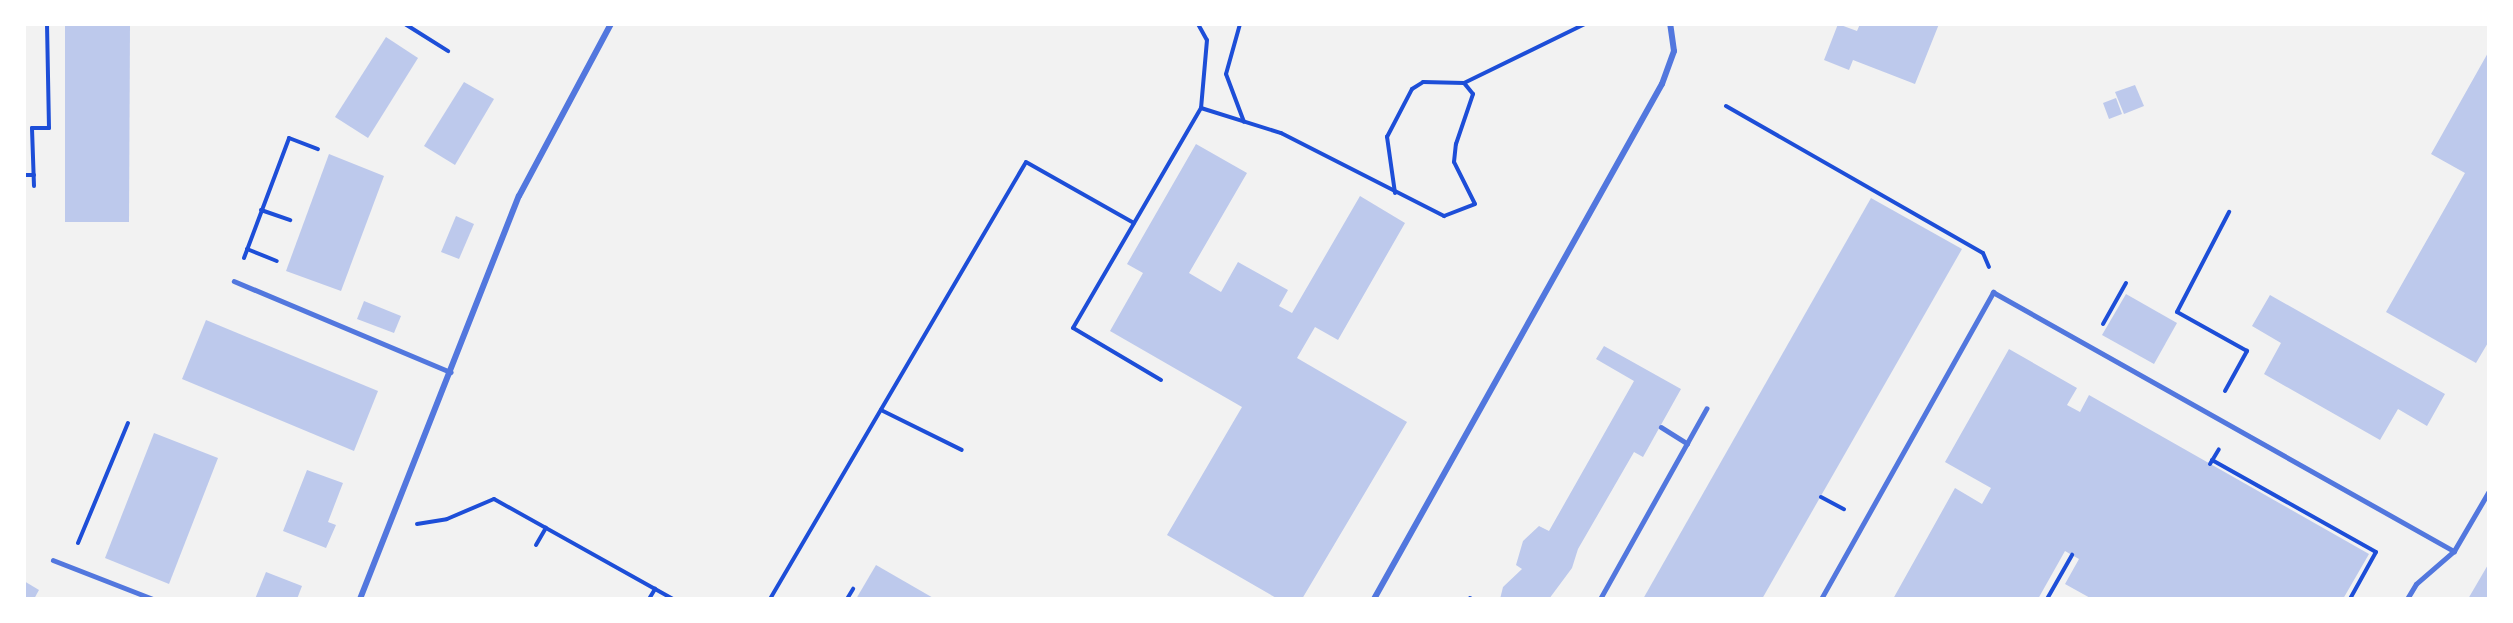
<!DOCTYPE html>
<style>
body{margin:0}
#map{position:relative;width:2513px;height:623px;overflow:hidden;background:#f2f2f2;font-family:Montserrat,sans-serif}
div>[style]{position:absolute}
.building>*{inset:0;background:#bdc9ec}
.path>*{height:4px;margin:-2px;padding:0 2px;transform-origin:2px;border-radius:2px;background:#1d4ed8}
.service>*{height:4.5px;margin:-2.25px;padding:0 2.25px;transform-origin:2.25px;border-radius:2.25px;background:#5277de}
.minor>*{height:6px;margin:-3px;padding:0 3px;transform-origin:3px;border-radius:3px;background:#5277de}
span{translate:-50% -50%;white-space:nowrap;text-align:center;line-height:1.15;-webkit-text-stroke:4.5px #fff;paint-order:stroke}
.frame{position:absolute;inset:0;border:26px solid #fff;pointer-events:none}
</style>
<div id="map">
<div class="building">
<div style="clip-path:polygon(65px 24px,130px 24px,129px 222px,65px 222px)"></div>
<div style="clip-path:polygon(1838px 24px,1857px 31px,1860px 24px,1939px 24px,1915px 84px,1853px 60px,1849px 70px,1824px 60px)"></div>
<div style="clip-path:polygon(386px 37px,418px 58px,368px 138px,335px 117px)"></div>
<div style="clip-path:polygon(2489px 51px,2489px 341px,2476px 363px,2386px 312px,2465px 173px,2431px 154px)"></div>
<div style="clip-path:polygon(464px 82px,494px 99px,455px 165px,424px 146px)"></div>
<div style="clip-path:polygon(2135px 85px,2144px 106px,2124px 114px,2115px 92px)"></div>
<div style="clip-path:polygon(2116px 98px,2122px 114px,2109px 119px,2103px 103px)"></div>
<div style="clip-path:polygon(1196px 144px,1247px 173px,1189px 273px,1221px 292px,1238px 262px,1288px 290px,1279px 306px,1292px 313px,1360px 196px,1405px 223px,1338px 340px,1315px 327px,1297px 358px,1407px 422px,1302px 599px,1278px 599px,1167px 535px,1242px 407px,1110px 331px,1143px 273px,1127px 264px)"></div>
<div style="clip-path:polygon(329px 154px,384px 176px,341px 291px,286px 271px)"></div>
<div style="clip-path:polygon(1871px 198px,1962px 249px,1762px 599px,1643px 599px)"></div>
<div style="clip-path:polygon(456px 216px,474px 224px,459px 259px,441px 252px)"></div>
<div style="clip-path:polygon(2126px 294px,2177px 323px,2154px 364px,2102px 335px)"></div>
<div style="clip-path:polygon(2270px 295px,2445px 394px,2427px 426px,2398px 409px,2380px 440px,2264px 374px,2281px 343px,2252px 326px)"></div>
<div style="clip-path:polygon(364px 301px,401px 316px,394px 333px,357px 319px)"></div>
<div style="clip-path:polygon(206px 320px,378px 391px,354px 451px,182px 379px)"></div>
<div style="clip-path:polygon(1604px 346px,1681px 389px,1643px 457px,1634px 452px,1578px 549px,1572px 568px,1549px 599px,1500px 599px,1503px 587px,1522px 569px,1516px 565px,1523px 541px,1539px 526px,1549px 531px,1634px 381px,1596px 359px)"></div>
<div style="clip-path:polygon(2009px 349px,2077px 388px,2067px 405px,2080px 412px,2089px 395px,2369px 554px,2343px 599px,2092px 599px,2065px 584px,2079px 559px,2065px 551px,2038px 599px,1893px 599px,1955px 488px,1982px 504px,1991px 488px,1945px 462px)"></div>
<div style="clip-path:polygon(154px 433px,218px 458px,169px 584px,105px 558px)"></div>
<div style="clip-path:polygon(307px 470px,343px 483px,328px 522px,336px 525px,326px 548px,283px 531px)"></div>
<div style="clip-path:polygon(2489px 563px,2489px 599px,2468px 599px)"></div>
<div style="clip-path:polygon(876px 565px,935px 599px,856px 599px)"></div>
<div style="clip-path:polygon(266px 572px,302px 586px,297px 599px,255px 599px)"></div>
<div style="clip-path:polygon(24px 581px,39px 590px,34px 599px,24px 599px)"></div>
</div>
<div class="path">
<div style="left:405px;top:24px;width:51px;rotate:32.1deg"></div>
<div style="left:1198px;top:24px;width:18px;rotate:61deg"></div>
<div style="left:1207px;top:40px;width:68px;rotate:95deg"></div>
<div style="left:1201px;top:108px;width:84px;rotate:17.4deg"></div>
<div style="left:1281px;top:133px;width:183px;rotate:27deg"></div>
<div style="left:1444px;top:216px;width:33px;rotate:-21deg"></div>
<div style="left:1475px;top:204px;width:47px;rotate:-116.6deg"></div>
<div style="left:1454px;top:162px;width:18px;rotate:-84deg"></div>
<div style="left:1456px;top:144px;width:53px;rotate:-71.2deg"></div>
<div style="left:1473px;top:94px;width:14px;rotate:-129deg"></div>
<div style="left:1240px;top:24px;width:52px;rotate:105.6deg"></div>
<div style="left:1226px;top:74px;width:51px;rotate:69.4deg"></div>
<div style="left:1726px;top:106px;width:296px;rotate:29.8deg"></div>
<div style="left:1983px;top:253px;width:15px;rotate:67deg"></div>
<div style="left:24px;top:175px;width:10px"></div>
<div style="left:34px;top:186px;width:58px;rotate:-92deg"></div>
<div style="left:32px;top:128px;width:17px"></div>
<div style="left:49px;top:128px;width:104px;rotate:-91.1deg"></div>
<div style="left:1395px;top:193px;width:57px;rotate:-98.1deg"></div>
<div style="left:1387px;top:137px;width:54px;rotate:-62.5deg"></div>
<div style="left:1412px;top:89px;width:13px;rotate:-32deg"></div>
<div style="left:1423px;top:82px;width:41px;rotate:1.4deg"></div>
<div style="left:1464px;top:83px;width:135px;rotate:-26deg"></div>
<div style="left:261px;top:210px;width:31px;rotate:19deg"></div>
<div style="left:247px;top:249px;width:32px;rotate:22deg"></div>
<div style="left:244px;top:258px;width:128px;rotate:-69.4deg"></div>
<div style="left:289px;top:138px;width:31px;rotate:21deg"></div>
<div style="left:2103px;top:324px;width:47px;rotate:-60.7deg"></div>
<div style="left:1161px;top:380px;width:102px;rotate:-149.4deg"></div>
<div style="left:1073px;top:328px;width:255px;rotate:-59.8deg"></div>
<div style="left:2225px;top:391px;width:46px;rotate:-61.2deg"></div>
<div style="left:2247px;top:351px;width:80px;rotate:-150.9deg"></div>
<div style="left:2177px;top:312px;width:113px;rotate:-62.5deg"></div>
<div style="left:881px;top:410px;width:90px;rotate:26.3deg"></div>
<div style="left:2212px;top:460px;width:188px;rotate:29.3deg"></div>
<div style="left:2376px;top:552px;width:54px;rotate:119deg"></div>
<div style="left:2210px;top:464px;width:17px;rotate:-59deg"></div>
<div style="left:1821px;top:497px;width:26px;rotate:28deg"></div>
<div style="left:417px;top:524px;width:30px;rotate:-9deg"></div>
<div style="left:447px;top:519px;width:51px;rotate:-23.1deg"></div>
<div style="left:494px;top:499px;width:205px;rotate:29.2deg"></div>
<div style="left:78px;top:543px;width:130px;rotate:-67.4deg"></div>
<div style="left:536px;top:545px;width:20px;rotate:-60deg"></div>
<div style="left:1470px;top:598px;width:2px;rotate:27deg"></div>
<div style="left:649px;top:599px;width:12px;rotate:-59deg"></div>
<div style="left:770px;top:599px;width:506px;rotate:-59.64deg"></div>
<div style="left:1026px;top:162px;width:124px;rotate:29.5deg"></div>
<div style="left:847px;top:599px;width:12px;rotate:-59deg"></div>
<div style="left:2047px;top:599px;width:51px;rotate:-60.4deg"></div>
</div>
<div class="service">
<div style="left:234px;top:281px;width:235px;rotate:22.8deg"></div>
<div style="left:1661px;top:427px;width:31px;rotate:32deg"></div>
<div style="left:53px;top:560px;width:107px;rotate:21.3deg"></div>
<div style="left:1600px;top:599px;width:218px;rotate:-60.8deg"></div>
<div style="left:1821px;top:599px;width:352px;rotate:-60.7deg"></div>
<div style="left:1993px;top:292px;width:529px;rotate:29.33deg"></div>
<div style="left:2407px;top:599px;width:17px;rotate:-59deg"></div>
<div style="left:2416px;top:584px;width:50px;rotate:-41deg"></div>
<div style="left:2454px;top:551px;width:69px;rotate:-59.7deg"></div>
</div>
<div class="minor">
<div style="left:360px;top:599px;width:433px;rotate:-68.5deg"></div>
<div style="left:519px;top:196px;width:195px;rotate:-61.9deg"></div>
<div style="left:1374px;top:599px;width:590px;rotate:-60.79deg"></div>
<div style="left:1662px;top:84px;width:35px;rotate:-70deg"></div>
<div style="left:1674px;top:51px;width:27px;rotate:-98deg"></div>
</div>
<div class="frame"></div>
</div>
